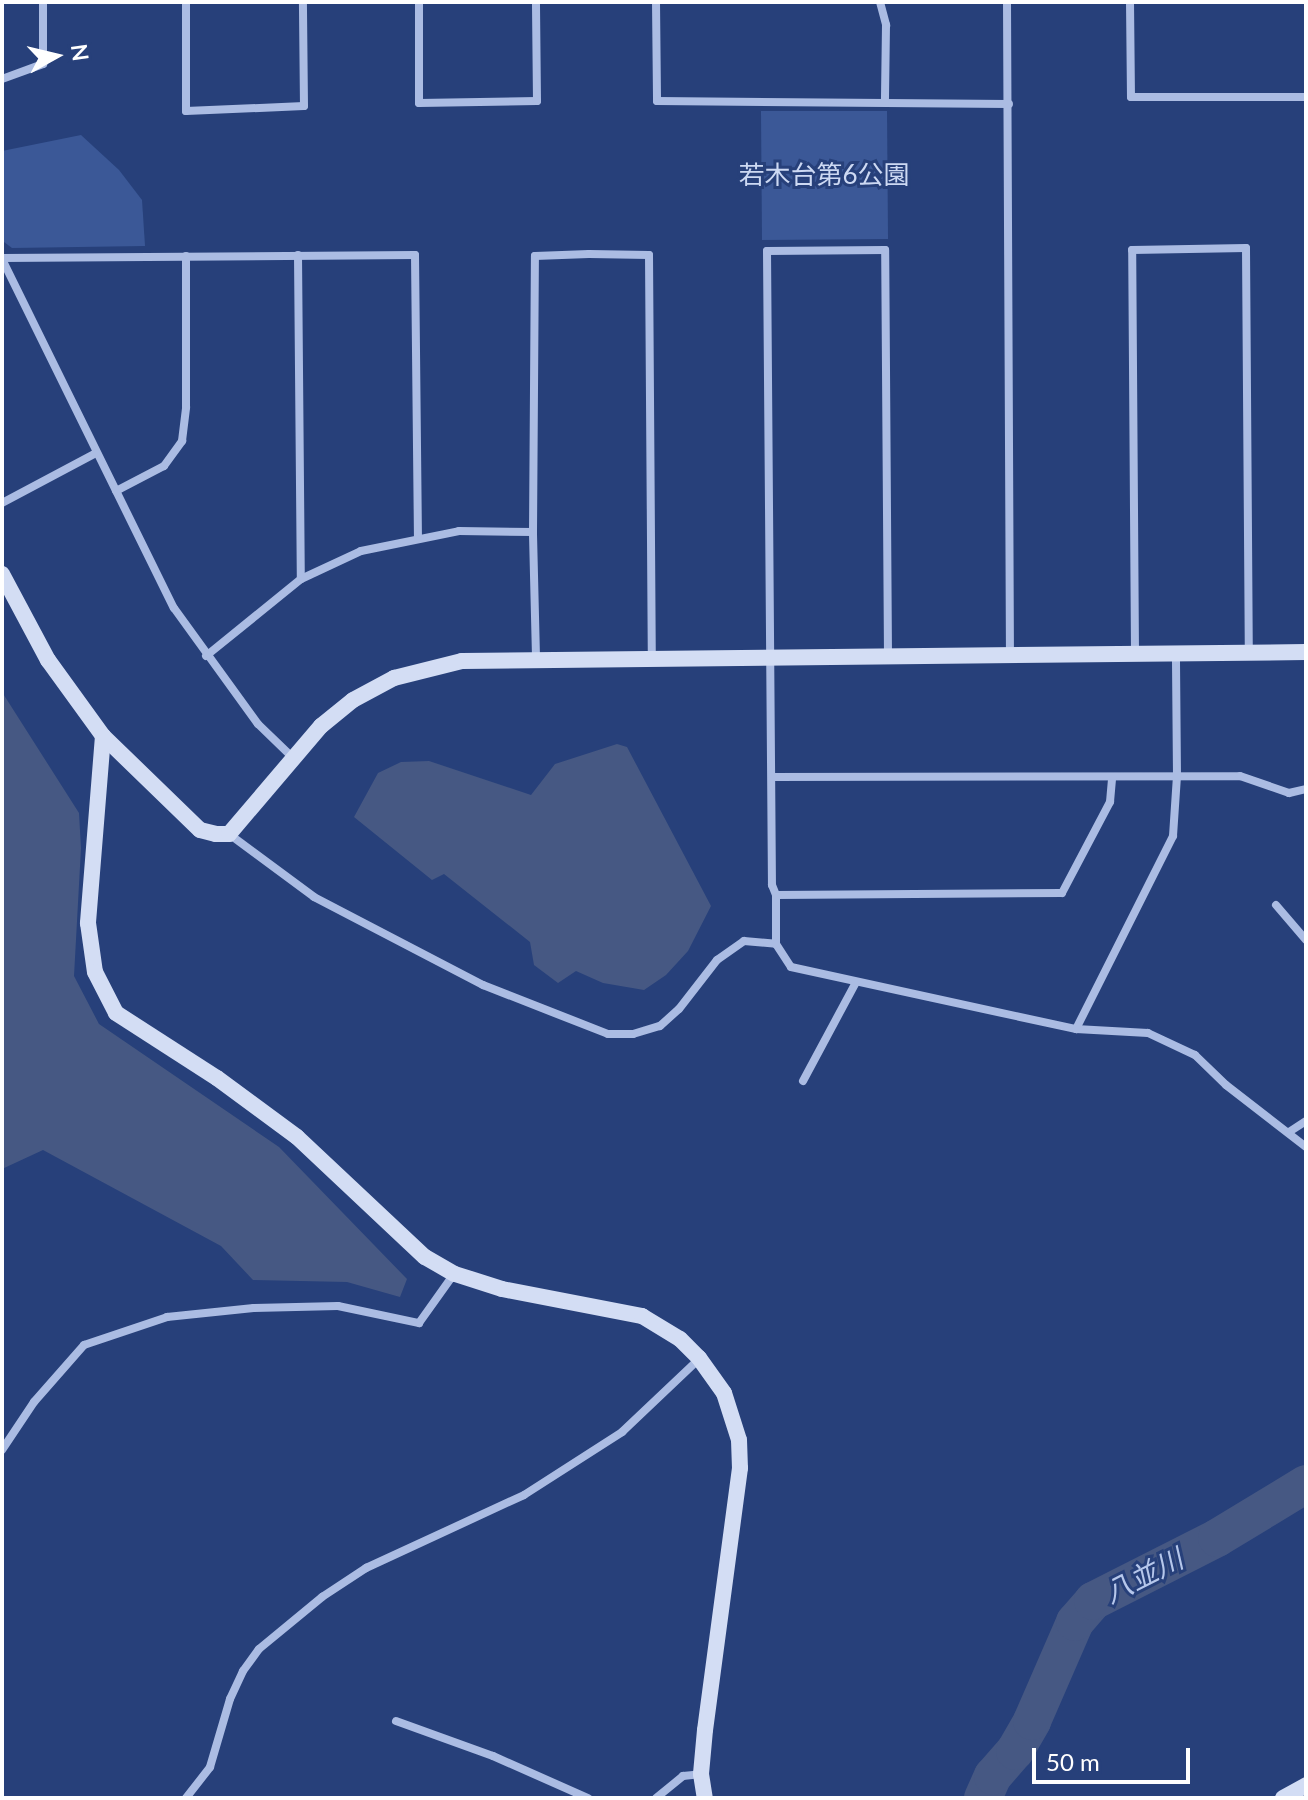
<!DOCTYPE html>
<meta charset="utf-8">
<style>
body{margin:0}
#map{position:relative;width:1308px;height:1800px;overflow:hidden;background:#27407a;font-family:Lato,"Noto Sans JP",sans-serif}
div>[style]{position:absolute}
.green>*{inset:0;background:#3b5897}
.water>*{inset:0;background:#465883}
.river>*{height:38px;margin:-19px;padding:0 19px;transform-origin:19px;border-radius:19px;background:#465883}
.street>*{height:8px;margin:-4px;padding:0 4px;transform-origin:4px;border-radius:4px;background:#abbce3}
.secondary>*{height:16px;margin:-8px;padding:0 8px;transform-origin:8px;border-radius:8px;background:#d3ddf4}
span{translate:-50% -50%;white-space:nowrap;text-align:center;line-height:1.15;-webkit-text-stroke:6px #27407a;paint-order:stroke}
.park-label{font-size:26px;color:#cdd9f3}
.water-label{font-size:28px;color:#b6c7eb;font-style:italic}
.frame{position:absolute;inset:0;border:4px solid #fff;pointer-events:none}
.north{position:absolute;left:16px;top:16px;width:80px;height:80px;-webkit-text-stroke:6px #27407a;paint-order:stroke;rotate:82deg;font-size:22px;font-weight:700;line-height:32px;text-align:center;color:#fff}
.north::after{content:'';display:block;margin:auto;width:28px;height:36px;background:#fff;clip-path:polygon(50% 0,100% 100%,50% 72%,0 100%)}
.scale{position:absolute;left:1032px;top:1748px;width:158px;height:36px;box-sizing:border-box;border:4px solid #fff;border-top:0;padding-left:10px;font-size:24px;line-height:28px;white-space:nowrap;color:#fff;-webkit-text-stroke:6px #27407a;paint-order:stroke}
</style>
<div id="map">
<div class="green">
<div style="clip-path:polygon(887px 111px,888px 239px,762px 240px,761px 111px)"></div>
<div style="clip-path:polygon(81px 135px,119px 170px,142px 200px,145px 246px,12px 248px,4px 242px,2px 151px)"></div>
</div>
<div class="water">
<div style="clip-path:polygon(2px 692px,79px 813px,81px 848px,74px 976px,99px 1024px,279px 1147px,407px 1279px,400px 1297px,347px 1282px,253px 1280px,221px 1246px,43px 1150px,2px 1169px)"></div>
<div style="clip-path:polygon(617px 744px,627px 747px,711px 906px,688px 951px,666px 975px,644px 990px,603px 983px,576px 971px,558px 983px,534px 965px,530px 942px,444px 874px,432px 880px,354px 817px,378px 773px,401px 762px,429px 761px,531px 795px,555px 764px)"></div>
</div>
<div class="river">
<div style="left:983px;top:1798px;width:24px;rotate:-66deg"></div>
<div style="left:993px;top:1776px;width:33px;rotate:-49deg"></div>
<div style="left:1015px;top:1751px;width:34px;rotate:-60deg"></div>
<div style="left:1032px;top:1721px;width:108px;rotate:-66.5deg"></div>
<div style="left:1075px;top:1622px;width:28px;rotate:-49deg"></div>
<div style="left:1093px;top:1601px;width:139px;rotate:-26.9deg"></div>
<div style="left:1217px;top:1538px;width:104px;rotate:-31.2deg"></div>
</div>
<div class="street">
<div style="left:186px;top:2px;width:109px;rotate:90deg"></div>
<div style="left:186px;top:111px;width:118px;rotate:-2.4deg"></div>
<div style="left:304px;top:106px;width:104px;rotate:-90.6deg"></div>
<div style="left:419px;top:2px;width:101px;rotate:90deg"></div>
<div style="left:419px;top:103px;width:118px;rotate:-1deg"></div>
<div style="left:537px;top:101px;width:99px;rotate:-90.6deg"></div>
<div style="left:656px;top:2px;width:99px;rotate:89.4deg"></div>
<div style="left:657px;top:101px;width:352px;rotate:0.5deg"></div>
<div style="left:880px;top:2px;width:24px;rotate:75deg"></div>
<div style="left:886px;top:25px;width:76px;rotate:90.8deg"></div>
<div style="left:1007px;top:2px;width:652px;rotate:89.74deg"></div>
<div style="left:1130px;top:2px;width:95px;rotate:89.4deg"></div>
<div style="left:1131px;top:97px;width:175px"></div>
<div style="left:2px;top:79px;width:44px;rotate:-20.1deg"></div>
<div style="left:43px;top:64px;width:62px;rotate:-90deg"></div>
<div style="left:298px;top:255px;width:324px;rotate:89.5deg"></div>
<div style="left:2px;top:258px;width:413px;rotate:-0.4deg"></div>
<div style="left:415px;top:255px;width:282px;rotate:89.4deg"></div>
<div style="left:2px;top:259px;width:389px;rotate:63.8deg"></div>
<div style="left:174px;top:608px;width:143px;rotate:54.1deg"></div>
<div style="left:258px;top:724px;width:47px;rotate:44.1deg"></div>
<div style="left:116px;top:491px;width:54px;rotate:-27.5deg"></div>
<div style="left:164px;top:466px;width:31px;rotate:-54deg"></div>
<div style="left:182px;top:441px;width:34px;rotate:-83deg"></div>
<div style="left:186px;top:407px;width:151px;rotate:-90deg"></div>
<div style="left:2px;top:503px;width:106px;rotate:-28deg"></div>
<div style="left:1135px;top:653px;width:403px;rotate:-90.4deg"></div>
<div style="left:1132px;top:250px;width:114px;rotate:-1deg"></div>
<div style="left:1246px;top:248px;width:405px;rotate:89.6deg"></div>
<div style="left:206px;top:656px;width:122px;rotate:-39deg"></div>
<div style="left:301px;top:579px;width:66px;rotate:-25deg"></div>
<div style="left:361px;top:551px;width:100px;rotate:-11.5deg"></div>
<div style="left:459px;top:531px;width:74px;rotate:0.8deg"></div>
<div style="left:888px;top:656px;width:406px;rotate:-90.4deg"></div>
<div style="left:885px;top:250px;width:118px;rotate:179.5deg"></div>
<div style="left:767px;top:251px;width:634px;rotate:89.55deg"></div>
<div style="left:772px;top:885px;width:11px;rotate:68deg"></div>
<div style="left:776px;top:895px;width:286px;rotate:-0.4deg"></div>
<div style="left:1062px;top:893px;width:103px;rotate:-62.2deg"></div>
<div style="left:1110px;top:802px;width:25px;rotate:-85deg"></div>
<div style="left:536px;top:657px;width:125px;rotate:-91.4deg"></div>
<div style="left:533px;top:532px;width:276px;rotate:-89.6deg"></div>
<div style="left:535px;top:256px;width:54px;rotate:-2.1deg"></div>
<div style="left:589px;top:254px;width:60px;rotate:1deg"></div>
<div style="left:649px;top:255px;width:401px;rotate:89.6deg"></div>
<div style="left:772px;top:777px;width:468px;rotate:-0.1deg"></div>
<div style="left:1240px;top:776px;width:52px;rotate:19.1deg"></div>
<div style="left:1289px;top:793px;width:17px;rotate:-13deg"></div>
<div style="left:229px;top:834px;width:106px;rotate:36.5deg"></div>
<div style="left:314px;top:897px;width:191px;rotate:27.5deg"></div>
<div style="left:483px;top:985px;width:134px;rotate:21.4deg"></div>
<div style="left:608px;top:1034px;width:25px"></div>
<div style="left:633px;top:1034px;width:28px;rotate:-17deg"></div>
<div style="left:660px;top:1026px;width:25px;rotate:-42deg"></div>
<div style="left:679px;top:1009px;width:62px;rotate:-52.2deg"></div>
<div style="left:717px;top:960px;width:33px;rotate:-35deg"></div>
<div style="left:744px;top:941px;width:32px;rotate:5deg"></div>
<div style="left:776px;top:895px;width:49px;rotate:90deg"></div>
<div style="left:776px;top:944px;width:27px;rotate:57deg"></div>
<div style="left:791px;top:967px;width:292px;rotate:12.3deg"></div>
<div style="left:1076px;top:1029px;width:72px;rotate:3.2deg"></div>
<div style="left:1148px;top:1033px;width:52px;rotate:25.1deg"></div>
<div style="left:1195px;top:1055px;width:43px;rotate:44.1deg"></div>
<div style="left:1226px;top:1085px;width:101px;rotate:37.8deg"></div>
<div style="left:1276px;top:905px;width:46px;rotate:49.4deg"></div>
<div style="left:1076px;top:1029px;width:216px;rotate:-63.3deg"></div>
<div style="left:1173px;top:836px;width:60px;rotate:-86.2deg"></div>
<div style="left:1177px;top:776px;width:122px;rotate:-90.5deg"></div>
<div style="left:803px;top:1081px;width:112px;rotate:-61.8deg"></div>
<div style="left:1289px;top:1132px;width:20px;rotate:-33deg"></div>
<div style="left:2px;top:1450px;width:58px;rotate:-56.3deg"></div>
<div style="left:34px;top:1402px;width:76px;rotate:-48.7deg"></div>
<div style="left:84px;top:1345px;width:88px;rotate:-18.6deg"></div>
<div style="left:167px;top:1317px;width:87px;rotate:-5.9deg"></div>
<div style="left:254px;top:1308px;width:84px;rotate:-1.4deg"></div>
<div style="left:338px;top:1306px;width:83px;rotate:11.9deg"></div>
<div style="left:419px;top:1323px;width:60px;rotate:-54.5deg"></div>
<div style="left:396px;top:1721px;width:103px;rotate:19.8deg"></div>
<div style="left:493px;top:1756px;width:104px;rotate:23.9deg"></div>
<div style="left:186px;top:1798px;width:39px;rotate:-52deg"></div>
<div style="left:210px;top:1767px;width:71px;rotate:-73.6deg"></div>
<div style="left:230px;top:1699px;width:31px;rotate:-65deg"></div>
<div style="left:243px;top:1671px;width:27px;rotate:-54deg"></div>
<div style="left:259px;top:1649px;width:82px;rotate:-39.5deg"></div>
<div style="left:322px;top:1597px;width:53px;rotate:-33.4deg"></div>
<div style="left:366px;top:1568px;width:174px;rotate:-24.8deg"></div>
<div style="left:524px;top:1495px;width:117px;rotate:-32.7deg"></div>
<div style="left:622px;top:1432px;width:106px;rotate:-43.5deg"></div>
<div style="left:656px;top:1798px;width:35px;rotate:-39deg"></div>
<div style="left:683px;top:1776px;width:18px;rotate:-6deg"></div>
</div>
<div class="secondary">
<div style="left:2px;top:574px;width:98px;rotate:61.9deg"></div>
<div style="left:48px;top:660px;width:94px;rotate:54.1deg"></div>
<div style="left:103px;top:736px;width:135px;rotate:44.1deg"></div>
<div style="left:200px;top:830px;width:16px;rotate:14deg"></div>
<div style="left:216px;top:834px;width:13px"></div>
<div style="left:229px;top:834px;width:142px;rotate:-49.6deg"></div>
<div style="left:321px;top:726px;width:41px;rotate:-39.1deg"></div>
<div style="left:353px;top:700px;width:47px;rotate:-28.2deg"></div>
<div style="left:394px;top:678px;width:70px;rotate:-14deg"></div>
<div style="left:462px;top:661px;width:844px;rotate:-0.61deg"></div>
<div style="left:103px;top:736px;width:188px;rotate:94.6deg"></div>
<div style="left:88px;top:923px;width:49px;rotate:81.9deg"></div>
<div style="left:95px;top:972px;width:46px;rotate:62.9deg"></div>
<div style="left:116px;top:1013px;width:120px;rotate:32.8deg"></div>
<div style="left:217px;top:1078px;width:99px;rotate:36.4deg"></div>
<div style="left:297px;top:1137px;width:175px;rotate:43.2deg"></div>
<div style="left:425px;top:1257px;width:34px;rotate:30deg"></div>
<div style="left:455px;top:1274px;width:49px;rotate:17.7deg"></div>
<div style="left:502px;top:1289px;width:143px;rotate:10.9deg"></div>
<div style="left:642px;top:1316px;width:44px;rotate:31.2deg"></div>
<div style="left:680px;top:1339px;width:27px;rotate:45deg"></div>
<div style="left:699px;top:1358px;width:43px;rotate:54.5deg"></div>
<div style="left:724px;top:1393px;width:49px;rotate:72.3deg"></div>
<div style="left:739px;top:1440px;width:28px;rotate:88deg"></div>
<div style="left:740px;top:1468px;width:264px;rotate:97.6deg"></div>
<div style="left:705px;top:1730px;width:44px;rotate:95.2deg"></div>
<div style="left:701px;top:1774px;width:24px;rotate:81deg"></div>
<div style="left:1283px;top:1798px;width:26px;rotate:-29deg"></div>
</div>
<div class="park-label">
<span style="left:824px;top:175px">若木台第6公園</span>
</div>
<div class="water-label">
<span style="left:1143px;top:1575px;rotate:-27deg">八並川</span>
</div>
<div class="frame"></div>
<div class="north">N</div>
<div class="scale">50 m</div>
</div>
